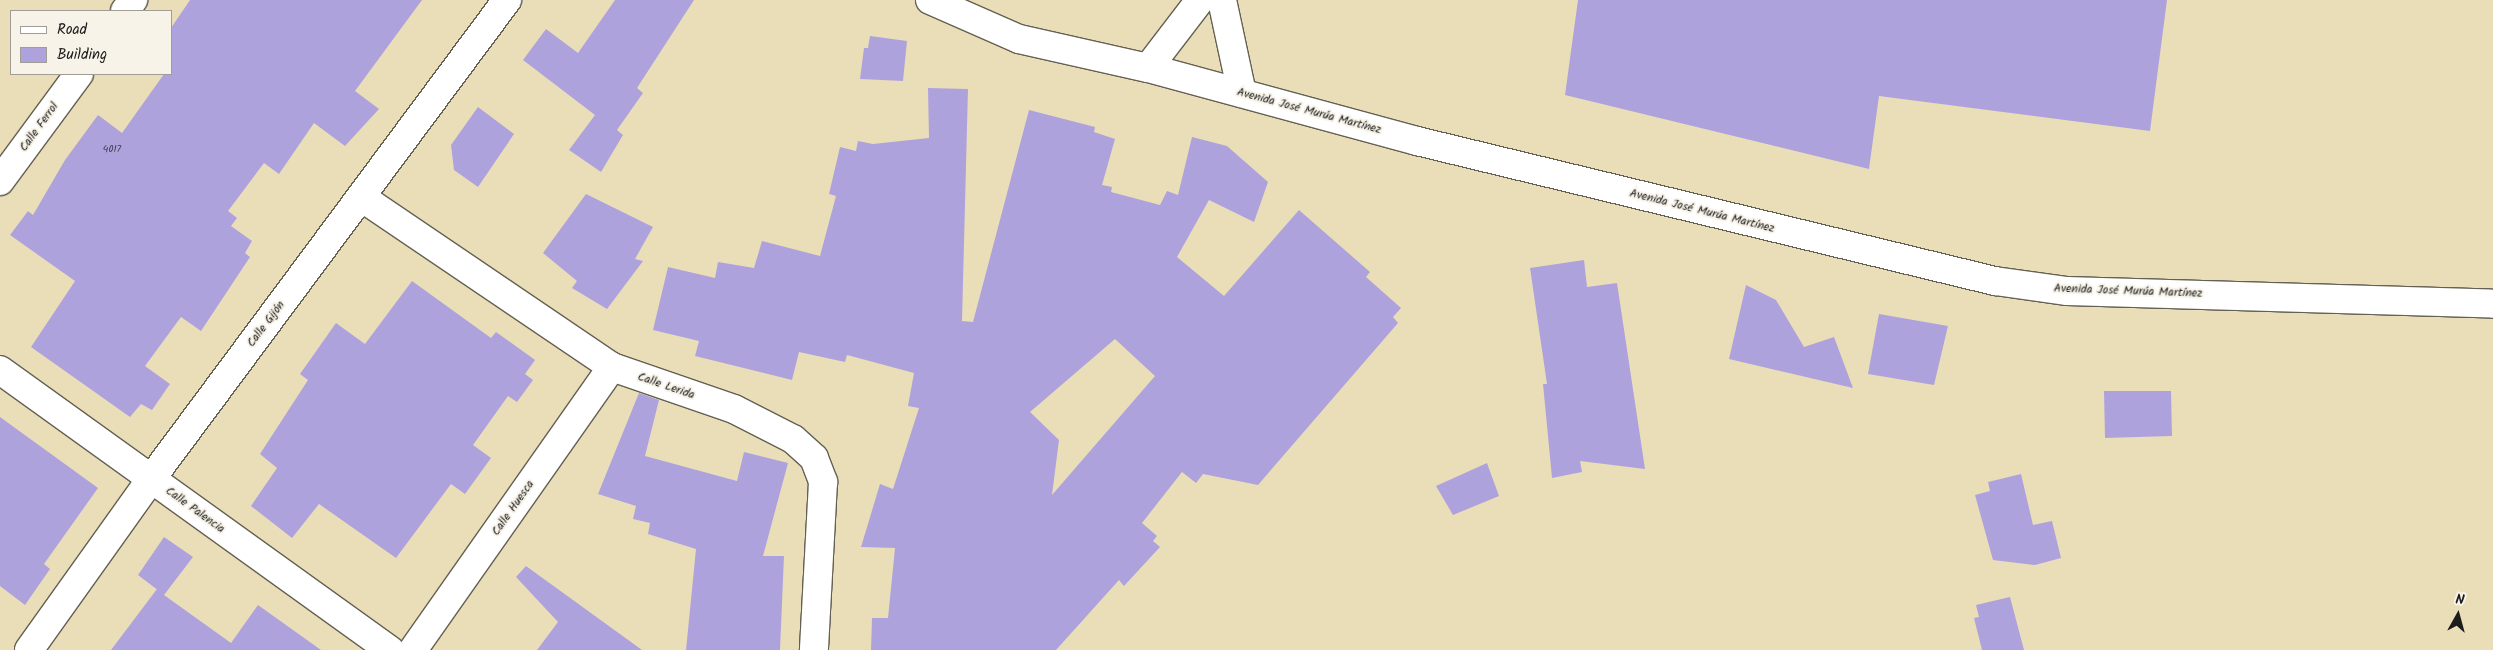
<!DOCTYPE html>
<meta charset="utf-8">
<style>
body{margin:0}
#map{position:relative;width:2493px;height:650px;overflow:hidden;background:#eadeb9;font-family:Kalam,sans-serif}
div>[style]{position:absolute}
.building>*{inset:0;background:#aea2dd}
.roads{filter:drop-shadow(1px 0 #646053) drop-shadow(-1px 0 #646053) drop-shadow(0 1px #646053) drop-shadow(0 -1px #646053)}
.minor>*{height:28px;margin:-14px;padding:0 14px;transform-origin:14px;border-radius:14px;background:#fff}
.major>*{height:28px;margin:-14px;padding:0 14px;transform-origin:14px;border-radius:14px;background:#fff}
span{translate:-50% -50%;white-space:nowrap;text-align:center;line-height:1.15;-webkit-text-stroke:4px #f7f3e8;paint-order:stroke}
.number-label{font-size:10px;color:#403e4c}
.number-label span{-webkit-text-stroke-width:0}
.street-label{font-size:12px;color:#1c1c1c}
.legend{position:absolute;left:10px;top:10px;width:162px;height:65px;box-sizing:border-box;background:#f7f3e8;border:1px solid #9f9d96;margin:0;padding:6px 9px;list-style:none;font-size:15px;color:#1c1c1c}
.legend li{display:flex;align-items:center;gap:10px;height:25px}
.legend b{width:25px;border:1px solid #9f9d96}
.north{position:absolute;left:2433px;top:590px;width:50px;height:50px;-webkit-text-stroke:4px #f7f3e8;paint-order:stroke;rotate:7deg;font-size:14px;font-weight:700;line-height:20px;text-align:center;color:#1c1c1c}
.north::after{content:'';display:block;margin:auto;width:18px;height:22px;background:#1c1c1c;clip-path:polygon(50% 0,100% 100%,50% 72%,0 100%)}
</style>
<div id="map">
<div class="building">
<div style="clip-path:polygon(190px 0,422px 0,355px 91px,379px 109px,345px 146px,314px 123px,279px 174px,264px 163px,228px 211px,237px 218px,231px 226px,252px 241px,245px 253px,250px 257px,201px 331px,181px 317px,145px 366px,170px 384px,152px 410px,141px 404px,130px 417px,31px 347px,75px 281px,10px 235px,28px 211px,33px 215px,65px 160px,98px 115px,122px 133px,164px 74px,171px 74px,171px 28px)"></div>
<div style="clip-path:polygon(615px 0,694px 0,637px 88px,643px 93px,617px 130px,623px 135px,601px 172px,569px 150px,595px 115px,523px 60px,546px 29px,578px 53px)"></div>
<div style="clip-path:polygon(1578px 0,2167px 0,2150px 131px,1879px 96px,1869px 169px,1565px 95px)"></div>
<div style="clip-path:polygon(870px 36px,907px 41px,903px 81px,860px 79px,864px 48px,868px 48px)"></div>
<div style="clip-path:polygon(evenodd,928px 88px,968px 89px,962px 321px,973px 322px,1029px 110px,1095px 127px,1094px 132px,1115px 139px,1102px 185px,1112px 187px,1111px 192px,1160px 205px,1167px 191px,1178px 195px,1192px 137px,1227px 146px,1268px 182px,1254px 222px,1209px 200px,1177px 257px,1224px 296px,1299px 210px,1370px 272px,1366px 277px,1401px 308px,1393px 317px,1398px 323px,1258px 485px,1203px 474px,1196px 483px,1182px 472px,1142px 523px,1157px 536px,1153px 541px,1160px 547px,1124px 586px,1119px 580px,1056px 650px,871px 650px,872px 618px,888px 618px,895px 548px,861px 547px,880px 484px,893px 489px,919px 408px,908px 406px,914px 373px,847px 355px,845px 362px,799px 352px,792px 380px,695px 356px,699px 341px,653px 330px,668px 267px,715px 278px,718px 262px,754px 268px,762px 241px,820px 256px,836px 196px,829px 194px,840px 147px,856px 151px,858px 141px,873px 144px,929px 138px,928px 88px,1115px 339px,1155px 376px,1052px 495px,1059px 440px,1030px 412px,1115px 339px)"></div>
<div style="clip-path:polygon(478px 107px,514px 134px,478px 187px,454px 170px,451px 145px)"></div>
<div style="clip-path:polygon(586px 194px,653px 227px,635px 259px,643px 261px,607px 309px,572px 288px,577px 281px,543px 253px)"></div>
<div style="clip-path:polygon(1584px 260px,1587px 287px,1617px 283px,1645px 469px,1580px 461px,1582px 472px,1552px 478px,1543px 384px,1547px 384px,1530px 268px)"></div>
<div style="clip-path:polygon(412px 281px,491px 338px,496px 332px,535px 360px,525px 374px,533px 380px,517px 402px,508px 396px,473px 445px,491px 458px,465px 494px,451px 484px,396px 558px,319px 504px,292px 538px,251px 506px,277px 468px,260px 454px,308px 380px,300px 374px,336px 323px,365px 344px)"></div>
<div style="clip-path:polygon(1746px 285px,1776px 300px,1804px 347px,1834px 337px,1853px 388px,1729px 359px)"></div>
<div style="clip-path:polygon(1879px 314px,1948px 326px,1934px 385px,1868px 374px)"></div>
<div style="clip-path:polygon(2104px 391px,2171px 391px,2172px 436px,2105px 438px)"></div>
<div style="clip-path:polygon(639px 393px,659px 400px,645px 456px,737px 481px,744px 452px,788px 463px,763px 556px,784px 556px,780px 650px,686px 650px,696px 549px,648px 534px,650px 523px,633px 519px,636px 506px,598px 494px)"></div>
<div style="clip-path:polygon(0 417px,98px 488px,44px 564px,50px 569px,25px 605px,0 586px)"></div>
<div style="clip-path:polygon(1487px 463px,1499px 496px,1453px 515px,1436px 486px)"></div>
<div style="clip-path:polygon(2021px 474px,2033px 525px,2052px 521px,2061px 558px,2035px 565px,1993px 560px,1975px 495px,1990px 491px,1988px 482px)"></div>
<div style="clip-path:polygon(164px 537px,193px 557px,164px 595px,231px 643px,258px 605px,321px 650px,111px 650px,157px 589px,159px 591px,138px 575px)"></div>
<div style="clip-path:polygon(526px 566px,642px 650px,537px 650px,558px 622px,516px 577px)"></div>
<div style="clip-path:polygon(2010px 597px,2024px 650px,1982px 650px,1974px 618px,1979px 617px,1976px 605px)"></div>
</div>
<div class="roads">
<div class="minor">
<div style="left:1222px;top:0;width:95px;rotate:77.9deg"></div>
<div style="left:125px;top:11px;width:14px;rotate:-54deg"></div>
<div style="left:1148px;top:68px;width:86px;rotate:-52.6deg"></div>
<div style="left:0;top:181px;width:133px;rotate:-53.6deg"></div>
<div style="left:361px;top:197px;width:303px;rotate:34.1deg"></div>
<div style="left:612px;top:367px;width:129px;rotate:19deg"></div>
<div style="left:734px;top:409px;width:66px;rotate:27deg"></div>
<div style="left:793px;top:439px;width:28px;rotate:42deg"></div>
<div style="left:814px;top:458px;width:26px;rotate:69deg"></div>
<div style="left:823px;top:482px;width:168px;rotate:93.1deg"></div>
<div style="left:0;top:370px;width:480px;rotate:35.7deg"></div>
<div style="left:29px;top:650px;width:210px;rotate:-54.5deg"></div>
<div style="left:151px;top:479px;width:597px;rotate:-53.38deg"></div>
<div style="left:413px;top:650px;width:346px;rotate:-54.9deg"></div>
</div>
<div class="major">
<div style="left:930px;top:0;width:97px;rotate:23.7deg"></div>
<div style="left:1019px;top:39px;width:132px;rotate:12.7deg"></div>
<div style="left:1148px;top:68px;width:279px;rotate:15.2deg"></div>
<div style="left:1417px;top:141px;width:595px;rotate:13.62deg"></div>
<div style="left:1995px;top:281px;width:73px;rotate:7.9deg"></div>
<div style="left:2067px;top:291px;width:426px;rotate:1.7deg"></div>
</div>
</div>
<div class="number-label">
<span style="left:112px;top:150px">4017</span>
</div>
<div class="street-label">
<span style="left:1309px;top:111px;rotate:15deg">Avenida José Murúa Martínez</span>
<span style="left:39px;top:127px;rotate:-54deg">Calle Ferrol</span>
<span style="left:1702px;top:211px;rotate:14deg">Avenida José Murúa Martínez</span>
<span style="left:2128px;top:291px;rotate:2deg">Avenida José Murúa Martínez</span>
<span style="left:266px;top:324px;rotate:-53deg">Calle Gijón</span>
<span style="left:666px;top:386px;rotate:19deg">Calle Lerida</span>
<span style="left:513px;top:508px;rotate:-55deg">Calle Huesca</span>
<span style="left:195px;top:510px;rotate:36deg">Calle Palencia</span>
</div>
<ul class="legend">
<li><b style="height:6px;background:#fff"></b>Road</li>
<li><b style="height:14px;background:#aea2dd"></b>Building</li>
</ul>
<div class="north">N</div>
</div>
